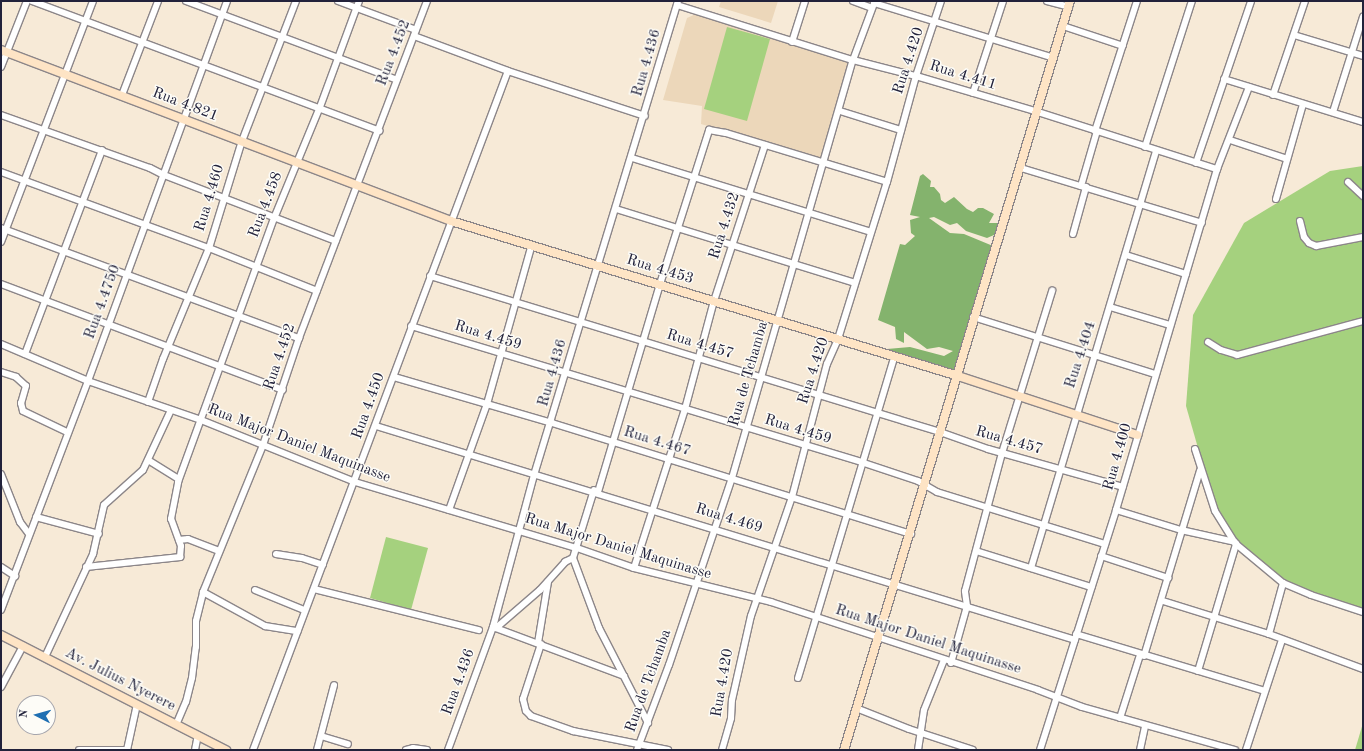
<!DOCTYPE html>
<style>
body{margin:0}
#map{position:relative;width:1364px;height:751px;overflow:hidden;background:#f7ead7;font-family:"Old Standard TT",serif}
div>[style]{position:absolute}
.built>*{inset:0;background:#ecd7ba}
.green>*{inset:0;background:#a5d17e}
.forest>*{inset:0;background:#84b36d}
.roads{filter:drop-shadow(1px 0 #8c8689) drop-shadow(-1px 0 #8c8689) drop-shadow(0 1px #8c8689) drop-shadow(0 -1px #8c8689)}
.street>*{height:6px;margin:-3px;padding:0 3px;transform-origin:3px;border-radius:3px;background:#fff}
.secondary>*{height:8px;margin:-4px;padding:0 4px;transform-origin:4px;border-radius:4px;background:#fee4c5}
span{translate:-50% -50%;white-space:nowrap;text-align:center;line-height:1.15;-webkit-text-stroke:3px #fdfcf7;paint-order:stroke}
.street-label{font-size:15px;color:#22223b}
.frame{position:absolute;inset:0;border:2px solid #22223b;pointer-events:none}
.north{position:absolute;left:16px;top:695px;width:40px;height:40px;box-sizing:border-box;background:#fdfcf7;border:1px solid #a5a5ac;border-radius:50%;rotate:276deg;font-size:11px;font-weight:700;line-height:16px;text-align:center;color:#22223b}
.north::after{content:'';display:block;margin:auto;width:14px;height:18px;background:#1f6fb2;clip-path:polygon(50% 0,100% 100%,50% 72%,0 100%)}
</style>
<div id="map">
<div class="built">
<div style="clip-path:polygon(721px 1px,778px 1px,771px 23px,719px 7px)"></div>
<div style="clip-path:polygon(696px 14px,848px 63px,820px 159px,701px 124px,702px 106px,663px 100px,687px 18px)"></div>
</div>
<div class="green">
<div style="clip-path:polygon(727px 27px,770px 39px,747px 121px,704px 109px)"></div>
<div style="clip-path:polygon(1363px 166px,1363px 611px,1289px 586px,1250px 557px,1218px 518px,1186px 406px,1193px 315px,1244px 223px,1330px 171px)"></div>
<div style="clip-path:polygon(386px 537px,428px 548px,411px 610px,370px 598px)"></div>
<div style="clip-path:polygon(1363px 723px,1363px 750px,1355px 750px)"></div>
</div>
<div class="forest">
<div style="clip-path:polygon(923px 174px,931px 181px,930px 187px,934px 187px,940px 194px,941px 200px,945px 203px,954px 197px,967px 209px,973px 212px,978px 208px,983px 208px,994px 214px,989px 223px,997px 223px,998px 229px,994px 235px,987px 238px,966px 231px,957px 223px,950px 225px,934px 217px,929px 218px,950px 233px,964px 234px,993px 246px,954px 375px,887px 352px,887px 349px,910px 347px,944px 356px,953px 351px,939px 347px,927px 349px,904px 332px,904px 343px,896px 339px,895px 327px,878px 320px,900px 244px,905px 245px,915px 236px,911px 233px,910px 220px,920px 217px,910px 215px,920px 176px)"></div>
</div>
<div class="roads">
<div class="street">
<div style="left:32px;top:1px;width:371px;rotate:20.5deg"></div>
<div style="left:186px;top:1px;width:225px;rotate:20.5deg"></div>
<div style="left:338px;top:1px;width:83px;rotate:20.4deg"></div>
<div style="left:853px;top:1px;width:20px;rotate:20deg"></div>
<div style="left:1047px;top:1px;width:23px;rotate:15deg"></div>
<div style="left:874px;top:3px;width:188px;rotate:17deg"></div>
<div style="left:677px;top:5px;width:184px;rotate:17.4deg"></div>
<div style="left:853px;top:60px;width:65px;rotate:14.3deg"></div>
<div style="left:916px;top:76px;width:127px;rotate:16.4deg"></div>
<div style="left:1038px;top:112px;width:188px;rotate:17.7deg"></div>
<div style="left:1063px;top:26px;width:63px;rotate:18.4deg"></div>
<div style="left:1294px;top:35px;width:72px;rotate:16.9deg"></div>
<div style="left:414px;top:36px;width:100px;rotate:20.4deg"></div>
<div style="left:508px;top:71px;width:144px;rotate:18.2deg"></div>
<div style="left:792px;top:42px;width:43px;rotate:-72.4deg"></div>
<div style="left:1px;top:67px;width:71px;rotate:-68.5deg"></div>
<div style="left:1224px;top:79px;width:145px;rotate:17.2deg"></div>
<div style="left:973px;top:93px;width:97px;rotate:-71.9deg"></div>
<div style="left:122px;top:95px;width:101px;rotate:-69deg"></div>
<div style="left:1273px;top:95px;width:99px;rotate:-71.2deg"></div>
<div style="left:840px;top:111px;width:64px;rotate:17.3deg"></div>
<div style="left:1333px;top:112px;width:100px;rotate:-72.5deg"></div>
<div style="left:1px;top:115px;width:158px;rotate:19.6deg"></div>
<div style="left:150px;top:168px;width:16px;rotate:27deg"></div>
<div style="left:164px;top:175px;width:184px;rotate:21deg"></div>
<div style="left:1095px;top:131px;width:137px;rotate:-72.1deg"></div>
<div style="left:1230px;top:140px;width:60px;rotate:18.4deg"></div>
<div style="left:1145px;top:147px;width:153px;rotate:-72.2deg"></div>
<div style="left:632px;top:158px;width:250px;rotate:17.2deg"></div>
<div style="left:1196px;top:163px;width:171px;rotate:-71.2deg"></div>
<div style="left:1021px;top:168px;width:189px;rotate:16.9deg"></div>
<div style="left:1px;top:172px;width:221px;rotate:20.1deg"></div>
<div style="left:209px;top:248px;width:116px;rotate:21.7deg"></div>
<div style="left:1348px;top:182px;width:21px;rotate:43deg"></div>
<div style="left:1081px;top:186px;width:57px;rotate:-73.8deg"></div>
<div style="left:1276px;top:199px;width:99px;rotate:-74.1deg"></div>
<div style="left:616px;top:209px;width:250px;rotate:17.2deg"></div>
<div style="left:1300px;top:221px;width:16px;rotate:76deg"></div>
<div style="left:1304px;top:237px;width:8px;rotate:50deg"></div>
<div style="left:1309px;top:243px;width:8px;rotate:23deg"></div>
<div style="left:1316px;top:246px;width:48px;rotate:-10.8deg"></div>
<div style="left:1px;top:228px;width:318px;rotate:20.3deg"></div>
<div style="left:1073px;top:234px;width:49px;rotate:-74.5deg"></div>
<div style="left:1px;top:242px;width:258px;rotate:-69.1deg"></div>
<div style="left:1126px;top:255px;width:63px;rotate:17.6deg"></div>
<div style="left:430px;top:276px;width:533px;rotate:17.01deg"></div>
<div style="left:940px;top:432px;width:51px;rotate:19.5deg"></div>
<div style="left:988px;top:449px;width:140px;rotate:15.7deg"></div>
<div style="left:1px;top:284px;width:301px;rotate:20.6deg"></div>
<div style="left:1110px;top:307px;width:63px;rotate:16.7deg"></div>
<div style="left:973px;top:317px;width:191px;rotate:17.4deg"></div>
<div style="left:411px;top:326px;width:473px;rotate:16.8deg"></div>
<div style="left:864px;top:463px;width:57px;rotate:18.4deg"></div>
<div style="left:918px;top:481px;width:22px;rotate:30deg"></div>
<div style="left:937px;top:492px;width:176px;rotate:17.2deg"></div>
<div style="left:1208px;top:342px;width:15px;rotate:32deg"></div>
<div style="left:1221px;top:350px;width:17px;rotate:17deg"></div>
<div style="left:1237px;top:355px;width:131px;rotate:-15.1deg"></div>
<div style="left:1px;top:344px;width:95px;rotate:23deg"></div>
<div style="left:88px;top:381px;width:120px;rotate:19deg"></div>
<div style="left:201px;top:420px;width:166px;rotate:21.9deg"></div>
<div style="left:355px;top:482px;width:232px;rotate:16.6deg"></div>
<div style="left:577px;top:548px;width:60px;rotate:19.3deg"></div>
<div style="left:634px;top:568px;width:141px;rotate:13.9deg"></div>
<div style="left:771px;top:602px;width:281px;rotate:18.2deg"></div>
<div style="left:1038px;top:690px;width:47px;rotate:21.1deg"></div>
<div style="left:1082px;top:707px;width:159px;rotate:15.7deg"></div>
<div style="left:25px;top:354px;width:218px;rotate:-69.3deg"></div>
<div style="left:1px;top:372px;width:16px;rotate:18deg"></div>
<div style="left:16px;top:377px;width:13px;rotate:42deg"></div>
<div style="left:26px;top:386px;width:18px;rotate:106deg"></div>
<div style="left:21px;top:403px;width:8px;rotate:76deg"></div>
<div style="left:23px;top:411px;width:49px;rotate:25.5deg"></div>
<div style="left:394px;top:377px;width:165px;rotate:16.2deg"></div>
<div style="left:552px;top:423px;width:376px;rotate:17.2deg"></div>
<div style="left:148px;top:402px;width:46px;rotate:-70.8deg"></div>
<div style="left:163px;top:359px;width:120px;rotate:-67.5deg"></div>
<div style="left:209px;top:248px;width:112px;rotate:-72.9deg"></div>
<div style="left:242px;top:141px;width:150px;rotate:-68.9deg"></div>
<div style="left:376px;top:426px;width:731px;rotate:17.02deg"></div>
<div style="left:1195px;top:449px;width:65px;rotate:72.1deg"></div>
<div style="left:1215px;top:511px;width:39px;rotate:58deg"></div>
<div style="left:1236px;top:544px;width:61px;rotate:39.7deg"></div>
<div style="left:1283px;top:583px;width:30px;rotate:23deg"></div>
<div style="left:1311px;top:595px;width:55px;rotate:18.1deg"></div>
<div style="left:148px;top:460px;width:36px;rotate:32deg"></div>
<div style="left:1px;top:474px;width:52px;rotate:68.4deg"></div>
<div style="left:20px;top:522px;width:15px;rotate:53deg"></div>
<div style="left:594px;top:490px;width:71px;rotate:107.2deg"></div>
<div style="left:573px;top:558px;width:75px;rotate:69.6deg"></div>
<div style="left:599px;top:628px;width:107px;rotate:62.7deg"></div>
<div style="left:598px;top:492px;width:217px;rotate:-73.4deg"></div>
<div style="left:660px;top:284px;width:162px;rotate:-72.3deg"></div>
<div style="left:709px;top:130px;width:17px;rotate:10deg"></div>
<div style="left:726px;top:133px;width:168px;rotate:16.9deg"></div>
<div style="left:449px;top:510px;width:113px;rotate:-70.3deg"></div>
<div style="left:487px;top:404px;width:163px;rotate:-74.3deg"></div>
<div style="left:1116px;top:510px;width:68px;rotate:17.1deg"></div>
<div style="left:1181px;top:530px;width:55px;rotate:12.5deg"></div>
<div style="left:36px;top:517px;width:65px;rotate:15.1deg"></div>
<div style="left:179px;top:540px;width:9px;rotate:-6deg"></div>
<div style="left:188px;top:539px;width:33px;rotate:21deg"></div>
<div style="left:976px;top:551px;width:121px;rotate:17.4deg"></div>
<div style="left:276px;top:554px;width:26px;rotate:9deg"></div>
<div style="left:302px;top:558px;width:22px;rotate:18deg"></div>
<div style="left:1101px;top:556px;width:71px;rotate:18.2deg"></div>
<div style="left:1px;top:567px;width:17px;rotate:33deg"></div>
<div style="left:86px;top:567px;width:95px;rotate:-6.1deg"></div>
<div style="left:180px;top:557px;width:11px;rotate:-85deg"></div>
<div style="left:181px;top:546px;width:29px;rotate:-110deg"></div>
<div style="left:171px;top:519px;width:38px;rotate:-79deg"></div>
<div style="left:178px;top:482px;width:283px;rotate:-70deg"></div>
<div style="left:275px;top:216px;width:118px;rotate:-67.6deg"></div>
<div style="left:320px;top:107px;width:113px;rotate:-69.8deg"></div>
<div style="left:634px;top:568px;width:167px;rotate:-72.2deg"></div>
<div style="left:685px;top:409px;width:112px;rotate:-75deg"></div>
<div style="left:714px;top:301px;width:164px;rotate:-71.9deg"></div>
<div style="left:1031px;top:568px;width:435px;rotate:-73.3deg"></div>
<div style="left:314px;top:589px;width:170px;rotate:14deg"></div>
<div style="left:255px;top:590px;width:53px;rotate:22.2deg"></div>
<div style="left:203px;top:592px;width:71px;rotate:28.7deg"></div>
<div style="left:265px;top:626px;width:33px;rotate:9deg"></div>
<div style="left:1163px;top:601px;width:111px;rotate:17.3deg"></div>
<div style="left:1269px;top:634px;width:100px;rotate:20.4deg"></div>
<div style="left:1px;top:610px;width:245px;rotate:-69.2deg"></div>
<div style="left:88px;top:381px;width:405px;rotate:-69.9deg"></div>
<div style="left:493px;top:627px;width:140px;rotate:20.5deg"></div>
<div style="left:496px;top:628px;width:58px;rotate:-40.8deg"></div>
<div style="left:540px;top:590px;width:38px;rotate:-48deg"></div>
<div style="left:565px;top:562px;width:9px;rotate:-27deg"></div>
<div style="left:1076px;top:634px;width:197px;rotate:16.8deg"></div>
<div style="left:1269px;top:634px;width:53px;rotate:-74.6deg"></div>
<div style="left:538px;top:643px;width:62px;rotate:-80.7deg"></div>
<div style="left:541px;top:644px;width:58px;rotate:108.1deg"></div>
<div style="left:523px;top:699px;width:12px;rotate:76deg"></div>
<div style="left:526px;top:711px;width:7px;rotate:45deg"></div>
<div style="left:531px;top:716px;width:45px;rotate:19.7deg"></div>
<div style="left:573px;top:731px;width:97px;rotate:11.3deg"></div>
<div style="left:1144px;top:656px;width:194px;rotate:-73.2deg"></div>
<div style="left:45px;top:657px;width:114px;rotate:-65deg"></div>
<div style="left:93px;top:554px;width:50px;rotate:-77.3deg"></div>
<div style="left:104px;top:505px;width:52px;rotate:-41.9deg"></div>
<div style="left:143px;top:470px;width:66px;rotate:-65deg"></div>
<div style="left:951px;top:663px;width:59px;rotate:-74.3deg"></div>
<div style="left:967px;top:606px;width:15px;rotate:-98deg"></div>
<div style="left:965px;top:591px;width:143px;rotate:-75deg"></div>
<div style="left:1002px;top:453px;width:170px;rotate:-72.8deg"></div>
<div style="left:1198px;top:671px;width:133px;rotate:-73.3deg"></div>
<div style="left:798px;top:678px;width:335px;rotate:-73.3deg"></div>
<div style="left:1px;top:687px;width:47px;rotate:-61.8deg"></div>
<div style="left:856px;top:708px;width:57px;rotate:21.6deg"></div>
<div style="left:909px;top:729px;width:67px;rotate:18.2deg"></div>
<div style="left:1120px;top:718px;width:66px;rotate:-72.4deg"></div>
<div style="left:176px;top:725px;width:25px;rotate:-67deg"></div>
<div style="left:186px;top:702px;width:25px;rotate:-76deg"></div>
<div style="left:192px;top:678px;width:31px;rotate:-83deg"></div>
<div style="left:196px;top:647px;width:26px;rotate:-90deg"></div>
<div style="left:196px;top:621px;width:30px;rotate:-76deg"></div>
<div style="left:203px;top:592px;width:159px;rotate:-67.8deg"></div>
<div style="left:263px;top:445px;width:113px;rotate:-71.4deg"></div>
<div style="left:299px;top:338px;width:360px;rotate:-69.2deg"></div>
<div style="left:321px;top:736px;width:28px;rotate:17deg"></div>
<div style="left:79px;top:750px;width:48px"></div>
<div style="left:127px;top:750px;width:47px;rotate:-77.7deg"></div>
<div style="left:195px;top:750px;width:15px;rotate:-79deg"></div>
<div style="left:253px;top:750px;width:725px;rotate:-69.42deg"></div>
<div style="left:317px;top:750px;width:67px;rotate:-75.3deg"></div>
<div style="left:406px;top:750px;width:7px;rotate:-16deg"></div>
<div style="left:413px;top:748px;width:14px;rotate:8deg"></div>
<div style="left:448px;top:750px;width:131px;rotate:-69.9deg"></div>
<div style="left:493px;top:627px;width:157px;rotate:-74.9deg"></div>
<div style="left:534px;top:475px;width:495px;rotate:-73.1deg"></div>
<div style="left:637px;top:750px;width:91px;rotate:-69.4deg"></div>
<div style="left:669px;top:665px;width:197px;rotate:-71.4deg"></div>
<div style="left:732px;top:478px;width:435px;rotate:-73.9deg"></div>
<div style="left:853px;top:60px;width:63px;rotate:-69.6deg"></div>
<div style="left:722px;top:750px;width:33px;rotate:-74deg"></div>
<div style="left:731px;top:718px;width:18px;rotate:-87deg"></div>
<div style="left:732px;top:700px;width:86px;rotate:-77.3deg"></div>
<div style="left:751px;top:616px;width:126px;rotate:-71deg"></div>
<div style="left:792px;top:497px;width:138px;rotate:-75.3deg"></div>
<div style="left:827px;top:364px;width:27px;rotate:-66deg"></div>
<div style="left:838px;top:339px;width:164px;rotate:-72.7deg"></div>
<div style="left:887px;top:182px;width:110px;rotate:-74.7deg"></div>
<div style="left:916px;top:76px;width:79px;rotate:-71.6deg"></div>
<div style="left:918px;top:750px;width:40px;rotate:-81.5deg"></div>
<div style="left:924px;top:710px;width:54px;rotate:-68.2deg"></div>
<div style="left:1040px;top:750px;width:252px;rotate:-72.4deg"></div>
<div style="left:1116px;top:510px;width:356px;rotate:-73.5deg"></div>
<div style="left:1217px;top:169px;width:88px;rotate:-68.7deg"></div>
<div style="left:1140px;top:750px;width:25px;rotate:-78deg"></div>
<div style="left:1246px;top:750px;width:116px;rotate:-71.9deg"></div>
</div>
<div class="secondary">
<div style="left:1px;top:50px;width:481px;rotate:20.8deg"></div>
<div style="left:451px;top:221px;width:527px;rotate:16.99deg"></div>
<div style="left:955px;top:375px;width:192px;rotate:18.2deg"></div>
<div style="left:1px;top:635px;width:253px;rotate:27.1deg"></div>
<div style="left:844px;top:750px;width:782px;rotate:-73.21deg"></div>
</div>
</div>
<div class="street-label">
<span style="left:394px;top:53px;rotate:-69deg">Rua 4.452</span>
<span style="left:909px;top:61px;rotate:-72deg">Rua 4.420</span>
<span style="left:647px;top:63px;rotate:-74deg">Rua 4.436</span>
<span style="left:963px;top:76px;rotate:17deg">Rua 4.411</span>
<span style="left:185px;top:105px;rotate:21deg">Rua 4.821</span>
<span style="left:210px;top:198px;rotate:-73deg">Rua 4.460</span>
<span style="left:266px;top:205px;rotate:-69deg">Rua 4.458</span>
<span style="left:725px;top:226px;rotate:-72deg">Rua 4.432</span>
<span style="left:660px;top:270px;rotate:17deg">Rua 4.453</span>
<span style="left:103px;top:302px;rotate:-70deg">Rua 4.4750</span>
<span style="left:488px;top:336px;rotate:17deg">Rua 4.459</span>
<span style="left:700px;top:345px;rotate:17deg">Rua 4.457</span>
<span style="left:1081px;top:355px;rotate:-72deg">Rua 4.404</span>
<span style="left:280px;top:357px;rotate:-71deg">Rua 4.452</span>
<span style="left:814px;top:371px;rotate:-72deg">Rua 4.420</span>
<span style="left:553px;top:373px;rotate:-74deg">Rua 4.436</span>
<span style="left:749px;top:374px;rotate:-74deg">Rua de Tchamba</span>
<span style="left:369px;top:406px;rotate:-70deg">Rua 4.450</span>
<span style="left:798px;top:430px;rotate:17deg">Rua 4.459</span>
<span style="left:1009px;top:441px;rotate:16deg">Rua 4.457</span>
<span style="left:657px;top:442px;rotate:17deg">Rua 4.467</span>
<span style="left:299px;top:444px;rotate:21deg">Rua Major Daniel Maquinasse</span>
<span style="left:1118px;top:457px;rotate:-74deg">Rua 4.400</span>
<span style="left:729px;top:519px;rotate:17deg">Rua 4.469</span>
<span style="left:618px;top:547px;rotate:17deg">Rua Major Daniel Maquinasse</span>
<span style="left:928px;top:640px;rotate:18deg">Rua Major Daniel Maquinasse</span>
<span style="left:120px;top:680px;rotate:27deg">Av. Julius Nyerere</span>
<span style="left:649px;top:681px;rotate:-70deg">Rua de Tchamba</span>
<span style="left:459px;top:682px;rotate:-70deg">Rua 4.436</span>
<span style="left:723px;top:683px;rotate:-80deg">Rua 4.420</span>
</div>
<div class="frame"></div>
<div class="north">N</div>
</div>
